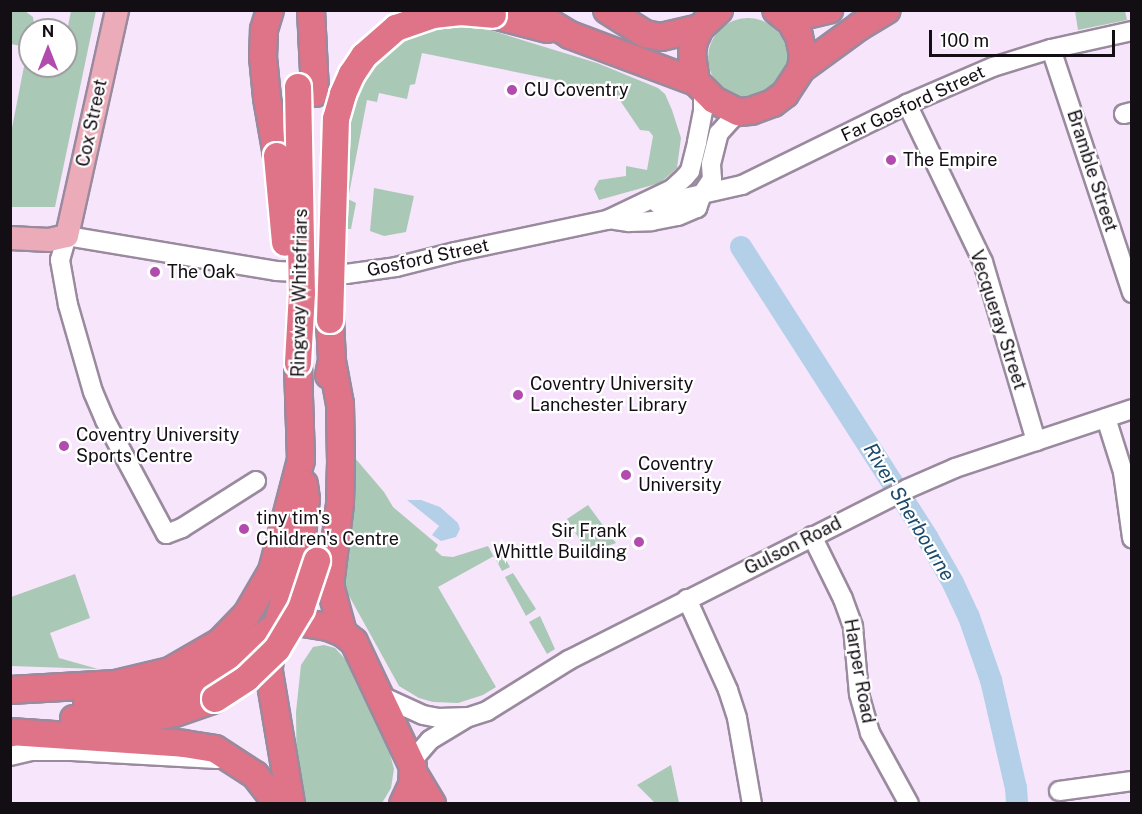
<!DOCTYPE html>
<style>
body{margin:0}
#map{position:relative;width:1142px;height:814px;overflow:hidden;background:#f7e5fb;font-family:"Public Sans",sans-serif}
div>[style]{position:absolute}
.green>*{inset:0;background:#aac8b6}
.round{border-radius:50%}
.water>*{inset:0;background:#b3d0e8}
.river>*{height:22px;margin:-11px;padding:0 11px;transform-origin:11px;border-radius:11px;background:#b3d0e8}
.roads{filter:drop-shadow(2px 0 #9a8a9e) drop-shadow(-2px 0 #9a8a9e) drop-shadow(0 2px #9a8a9e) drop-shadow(0 -2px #9a8a9e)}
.minor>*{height:18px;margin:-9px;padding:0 9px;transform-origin:9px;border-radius:9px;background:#fff}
.major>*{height:22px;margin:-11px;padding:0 11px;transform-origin:11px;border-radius:11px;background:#ecabb8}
.highway>*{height:26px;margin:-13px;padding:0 13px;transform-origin:13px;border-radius:13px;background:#df7388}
.bridges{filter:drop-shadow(2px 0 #fff) drop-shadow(-2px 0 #fff) drop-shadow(0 2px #fff) drop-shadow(0 -2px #fff)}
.highway-bridge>*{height:26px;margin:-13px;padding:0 13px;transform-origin:13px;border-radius:13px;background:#df7388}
.dots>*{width:16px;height:16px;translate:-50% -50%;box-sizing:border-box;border:3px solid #fff;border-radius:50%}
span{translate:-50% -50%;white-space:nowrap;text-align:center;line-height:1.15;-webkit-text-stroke:4.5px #fff;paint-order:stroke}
.poi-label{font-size:18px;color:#130d14}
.left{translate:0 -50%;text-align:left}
.right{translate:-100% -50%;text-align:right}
.street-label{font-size:18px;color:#130d14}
.water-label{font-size:20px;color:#1c4a6c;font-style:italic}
.frame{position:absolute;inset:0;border:12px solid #130d14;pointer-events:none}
.north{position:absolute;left:18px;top:18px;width:60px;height:60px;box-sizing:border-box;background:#fff;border:2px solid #a19ea1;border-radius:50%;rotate:0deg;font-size:16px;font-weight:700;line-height:24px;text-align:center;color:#130d14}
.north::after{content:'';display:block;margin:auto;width:21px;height:27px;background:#b14bae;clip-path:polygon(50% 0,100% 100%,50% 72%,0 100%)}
.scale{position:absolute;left:929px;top:30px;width:186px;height:27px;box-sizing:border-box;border:3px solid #130d14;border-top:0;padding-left:8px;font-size:18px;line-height:21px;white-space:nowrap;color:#130d14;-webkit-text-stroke:4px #fff;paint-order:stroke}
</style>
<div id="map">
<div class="green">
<div style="clip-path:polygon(10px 11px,25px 11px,33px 17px,35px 30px,30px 30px,30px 48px,11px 44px)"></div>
<div style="clip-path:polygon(71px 11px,96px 11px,55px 207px,11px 207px,11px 133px,27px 51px,30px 51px,30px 66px,66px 66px,66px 36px)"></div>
<div style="clip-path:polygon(1075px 11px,1125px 11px,1127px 20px,1078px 30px)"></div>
<div class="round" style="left:708px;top:18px;width:80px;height:80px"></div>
<div style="clip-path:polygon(473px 25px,597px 63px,658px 88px,665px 94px,672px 110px,681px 138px,677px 168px,660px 183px,599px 200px,594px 189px,599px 180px,626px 176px,626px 166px,647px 170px,653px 136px,649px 131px,640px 130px,619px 99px,555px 86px,555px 80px,422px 53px,415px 84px,410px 85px,407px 99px,379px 93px,377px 102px,367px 100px,348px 199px,356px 203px,351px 229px,343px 229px,342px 163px,352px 100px,369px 70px,384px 52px,408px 36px,437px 27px)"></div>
<div style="clip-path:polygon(374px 188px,414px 196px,406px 232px,384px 236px,370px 231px)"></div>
<div style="clip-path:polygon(355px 458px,384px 492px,393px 507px,438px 545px,435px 550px,442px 556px,453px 557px,488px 546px,494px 557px,502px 553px,510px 567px,502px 571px,494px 556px,438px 587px,496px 687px,483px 695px,458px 703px,433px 702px,419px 698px,399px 686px,343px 585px)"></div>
<div style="clip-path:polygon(588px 505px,616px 543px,588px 553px,567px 519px)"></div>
<div style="clip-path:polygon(513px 573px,536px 609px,526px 616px,505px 577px)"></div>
<div style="clip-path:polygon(75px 574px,90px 618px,50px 633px,59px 658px,98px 669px,11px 666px,11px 597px)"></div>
<div style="clip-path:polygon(540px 616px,555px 649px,547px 654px,529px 622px)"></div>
<div style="clip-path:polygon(324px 645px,335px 648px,345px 659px,390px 754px,394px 769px,391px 788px,382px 803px,304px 804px,297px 785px,296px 712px,301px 665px,313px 647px)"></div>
<div style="clip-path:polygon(671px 765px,679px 803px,655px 803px,637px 785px)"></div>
</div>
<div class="water">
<div style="clip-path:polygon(407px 500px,421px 500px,440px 507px,458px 523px,460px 529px,456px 537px,441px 541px,432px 535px,439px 526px)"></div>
</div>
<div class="river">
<div style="left:741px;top:247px;width:345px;rotate:57.3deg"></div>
<div style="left:927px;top:537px;width:53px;rotate:60.5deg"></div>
<div style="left:953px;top:583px;width:38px;rotate:65deg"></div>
<div style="left:969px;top:617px;width:67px;rotate:70.8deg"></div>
<div style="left:991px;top:680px;width:111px;rotate:77deg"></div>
<div style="left:1016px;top:788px;width:16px;rotate:86deg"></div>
</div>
<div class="roads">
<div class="minor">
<div style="left:1051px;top:49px;width:257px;rotate:71.6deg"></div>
<div style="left:907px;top:104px;width:175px;rotate:64.3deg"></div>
<div style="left:983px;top:262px;width:187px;rotate:73.5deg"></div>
<div style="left:1124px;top:114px;width:8px;rotate:-14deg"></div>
<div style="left:658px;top:204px;width:86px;rotate:-12.7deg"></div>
<div style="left:742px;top:185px;width:184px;rotate:-26.1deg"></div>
<div style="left:907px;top:104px;width:94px;rotate:-23.3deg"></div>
<div style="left:993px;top:67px;width:61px;rotate:-17.2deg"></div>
<div style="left:1051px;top:49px;width:83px;rotate:-12.5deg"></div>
<div style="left:609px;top:219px;width:20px;rotate:9deg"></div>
<div style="left:629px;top:222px;width:23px;rotate:-2deg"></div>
<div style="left:652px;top:221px;width:26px;rotate:-11deg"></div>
<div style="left:678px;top:216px;width:21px;rotate:-23deg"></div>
<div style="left:697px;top:208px;width:15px;rotate:-70deg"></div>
<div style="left:702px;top:194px;width:18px;rotate:-56deg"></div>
<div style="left:712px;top:179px;width:15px;rotate:-94deg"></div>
<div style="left:711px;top:164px;width:32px;rotate:-76deg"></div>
<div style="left:719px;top:133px;width:28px;rotate:-48deg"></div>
<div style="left:1106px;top:418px;width:57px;rotate:72.5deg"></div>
<div style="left:1123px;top:472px;width:67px;rotate:82.2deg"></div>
<div style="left:256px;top:481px;width:88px;rotate:147.6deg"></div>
<div style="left:182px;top:528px;width:17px;rotate:159deg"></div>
<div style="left:166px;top:534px;width:129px;rotate:-118.2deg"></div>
<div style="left:105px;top:420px;width:30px;rotate:-113deg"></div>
<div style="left:93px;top:392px;width:91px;rotate:-106deg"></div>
<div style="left:68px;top:305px;width:46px;rotate:-100.1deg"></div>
<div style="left:60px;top:260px;width:25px;rotate:-74deg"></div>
<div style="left:67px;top:236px;width:212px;rotate:9.5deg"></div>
<div style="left:276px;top:271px;width:70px;rotate:2.5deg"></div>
<div style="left:346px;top:274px;width:50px;rotate:-8deg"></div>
<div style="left:396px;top:267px;width:61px;rotate:-14.3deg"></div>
<div style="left:455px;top:252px;width:155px;rotate:-11.9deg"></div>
<div style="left:607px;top:220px;width:72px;rotate:-25.5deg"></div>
<div style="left:672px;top:189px;width:18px;rotate:-43deg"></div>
<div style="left:685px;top:177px;width:8px;rotate:-50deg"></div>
<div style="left:690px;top:171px;width:30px;rotate:-76deg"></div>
<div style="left:697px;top:142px;width:33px;rotate:-79deg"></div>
<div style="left:703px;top:110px;width:18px;rotate:-90deg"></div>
<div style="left:812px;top:536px;width:70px;rotate:63.8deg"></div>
<div style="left:843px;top:599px;width:30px;rotate:70deg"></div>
<div style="left:853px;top:627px;width:67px;rotate:84.9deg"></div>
<div style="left:859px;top:694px;width:41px;rotate:74.2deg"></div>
<div style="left:870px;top:733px;width:81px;rotate:61.2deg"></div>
<div style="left:687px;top:599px;width:100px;rotate:65.7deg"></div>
<div style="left:728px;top:690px;width:29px;rotate:72deg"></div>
<div style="left:737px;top:718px;width:87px;rotate:80.1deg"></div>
<div style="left:379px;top:695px;width:48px;rotate:24.4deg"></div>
<div style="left:423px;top:715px;width:15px;rotate:11deg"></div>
<div style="left:438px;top:718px;width:31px;rotate:-2deg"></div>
<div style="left:469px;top:717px;width:19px;rotate:-18deg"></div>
<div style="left:487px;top:711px;width:97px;rotate:-31.9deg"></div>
<div style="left:569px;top:660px;width:379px;rotate:-26.8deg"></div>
<div style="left:907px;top:489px;width:52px;rotate:-23.6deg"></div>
<div style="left:955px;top:468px;width:187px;rotate:-18.4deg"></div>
<div style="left:10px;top:756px;width:23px;rotate:-13deg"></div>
<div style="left:32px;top:751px;width:40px"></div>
<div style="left:72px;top:751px;width:145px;rotate:3.2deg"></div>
<div style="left:411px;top:762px;width:29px;rotate:-49deg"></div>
<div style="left:430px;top:740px;width:41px;rotate:-31deg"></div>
<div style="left:1059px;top:791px;width:74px;rotate:-7.8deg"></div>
</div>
<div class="major">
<div style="left:10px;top:238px;width:39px;rotate:3deg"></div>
<div style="left:49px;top:240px;width:18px;rotate:-13deg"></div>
<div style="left:67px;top:236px;width:231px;rotate:-77.5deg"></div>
</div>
<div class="highway">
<div style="left:270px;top:10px;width:21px;rotate:107deg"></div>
<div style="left:264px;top:30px;width:27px;rotate:92deg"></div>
<div style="left:263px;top:57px;width:41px;rotate:84.4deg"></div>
<div style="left:267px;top:98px;width:59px;rotate:80.2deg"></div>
<div style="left:311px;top:10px;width:83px;rotate:87.2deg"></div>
<div style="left:529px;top:10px;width:48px;rotate:31.4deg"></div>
<div style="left:570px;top:35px;width:134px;rotate:20.5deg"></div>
<div style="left:607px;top:10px;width:45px;rotate:32.3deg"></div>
<div style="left:645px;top:34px;width:16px;rotate:11deg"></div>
<div style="left:661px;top:37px;width:40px;rotate:-13deg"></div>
<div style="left:719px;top:10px;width:26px;rotate:137deg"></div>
<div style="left:700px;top:28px;width:14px;rotate:115deg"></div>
<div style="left:694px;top:41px;width:13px;rotate:99deg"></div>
<div style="left:692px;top:54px;width:28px;rotate:82deg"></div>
<div style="left:696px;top:82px;width:25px;rotate:45deg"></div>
<div style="left:714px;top:100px;width:27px;rotate:27deg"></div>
<div style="left:738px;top:112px;width:13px;rotate:-4deg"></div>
<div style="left:751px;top:111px;width:23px;rotate:-20deg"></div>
<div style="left:773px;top:103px;width:15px;rotate:-37deg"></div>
<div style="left:785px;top:94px;width:30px;rotate:-57deg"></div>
<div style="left:801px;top:69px;width:14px;rotate:-82deg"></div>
<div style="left:803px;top:55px;width:19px;rotate:-102deg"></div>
<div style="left:799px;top:36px;width:16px;rotate:-120deg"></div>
<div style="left:791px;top:22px;width:19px;rotate:-141deg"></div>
<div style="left:778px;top:11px;width:25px;rotate:12deg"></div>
<div style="left:802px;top:16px;width:28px;rotate:-13deg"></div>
<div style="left:493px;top:15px;width:56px;rotate:14.5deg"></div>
<div style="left:801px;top:69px;width:73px;rotate:-36.1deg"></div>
<div style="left:860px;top:26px;width:31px;rotate:-31deg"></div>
<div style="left:332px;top:361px;width:44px;rotate:79.5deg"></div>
<div style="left:340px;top:404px;width:58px;rotate:89deg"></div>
<div style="left:341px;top:462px;width:42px;rotate:91.4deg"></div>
<div style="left:340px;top:504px;width:82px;rotate:97deg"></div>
<div style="left:330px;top:585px;width:50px;rotate:74.8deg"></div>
<div style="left:329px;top:375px;width:14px;rotate:-78deg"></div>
<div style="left:332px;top:361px;width:41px;rotate:-92.8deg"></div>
<div style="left:277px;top:626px;width:26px;rotate:-7deg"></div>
<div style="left:303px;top:623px;width:25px;rotate:9deg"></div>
<div style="left:328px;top:627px;width:16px;rotate:22deg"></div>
<div style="left:343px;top:633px;width:14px;rotate:39deg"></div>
<div style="left:354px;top:642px;width:138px;rotate:64.7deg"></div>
<div style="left:413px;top:767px;width:18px;rotate:93deg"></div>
<div style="left:412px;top:785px;width:21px;rotate:115deg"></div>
<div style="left:271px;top:640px;width:32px;rotate:94deg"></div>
<div style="left:269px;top:672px;width:134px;rotate:80.5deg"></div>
<div style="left:10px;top:690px;width:106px;rotate:-3.2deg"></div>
<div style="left:116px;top:684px;width:56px;rotate:-13.5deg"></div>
<div style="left:170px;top:671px;width:58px;rotate:-30.1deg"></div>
<div style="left:220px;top:642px;width:39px;rotate:-46deg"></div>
<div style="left:247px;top:614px;width:50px;rotate:-59.8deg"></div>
<div style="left:272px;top:571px;width:115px;rotate:-75.4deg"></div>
<div style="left:301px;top:460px;width:97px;rotate:-91.8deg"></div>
<div style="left:87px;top:703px;width:43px;rotate:-2.7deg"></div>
<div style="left:130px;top:701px;width:36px;rotate:-11deg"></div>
<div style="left:165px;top:694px;width:31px;rotate:-22deg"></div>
<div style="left:194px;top:682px;width:100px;rotate:-34deg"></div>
<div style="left:277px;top:626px;width:93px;rotate:-74.5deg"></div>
<div style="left:302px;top:536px;width:37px;rotate:-84deg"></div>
<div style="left:306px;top:499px;width:15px;rotate:-98deg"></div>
<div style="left:74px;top:719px;width:80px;rotate:-1.4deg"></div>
<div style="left:154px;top:717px;width:21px;rotate:-11deg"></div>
<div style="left:175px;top:713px;width:42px;rotate:-19.3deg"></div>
<div style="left:10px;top:732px;width:174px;rotate:3.9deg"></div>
<div style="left:184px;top:744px;width:31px;rotate:9deg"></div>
<div style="left:215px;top:749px;width:48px;rotate:33deg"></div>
<div style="left:255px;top:775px;width:37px;rotate:52deg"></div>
<div style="left:414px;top:774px;width:35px;rotate:59deg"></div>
</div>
</div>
<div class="bridges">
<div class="highway-bridge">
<div style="left:298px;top:87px;width:206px;rotate:88.9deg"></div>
<div style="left:302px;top:293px;width:70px;rotate:93.3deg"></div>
<div style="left:277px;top:156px;width:87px;rotate:84.7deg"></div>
<div style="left:330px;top:320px;width:201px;rotate:-88.3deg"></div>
<div style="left:336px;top:119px;width:26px;rotate:-74deg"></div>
<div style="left:343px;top:94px;width:22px;rotate:-66deg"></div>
<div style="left:352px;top:74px;width:22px;rotate:-56deg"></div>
<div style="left:364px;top:56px;width:43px;rotate:-41.2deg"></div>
<div style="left:396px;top:28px;width:39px;rotate:-19deg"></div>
<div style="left:433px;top:15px;width:28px;rotate:-6deg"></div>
<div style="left:461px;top:12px;width:32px;rotate:5deg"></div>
<div style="left:215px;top:699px;width:38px;rotate:-33deg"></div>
<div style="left:247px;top:678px;width:42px;rotate:-44deg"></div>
<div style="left:277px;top:649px;width:47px;rotate:-59deg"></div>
<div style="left:301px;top:609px;width:51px;rotate:-71.6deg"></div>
</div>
</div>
<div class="dots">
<div style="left:512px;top:90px;background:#b14bae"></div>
<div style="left:891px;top:160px;background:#b14bae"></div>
<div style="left:155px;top:272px;background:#b14bae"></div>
<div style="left:518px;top:395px;background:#b14bae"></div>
<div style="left:64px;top:446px;background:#b14bae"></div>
<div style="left:626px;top:475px;background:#b14bae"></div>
<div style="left:244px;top:529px;background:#b14bae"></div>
<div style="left:639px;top:542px;background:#b14bae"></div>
</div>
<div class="poi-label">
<span class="left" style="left:524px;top:90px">CU Coventry</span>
<span class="left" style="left:903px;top:160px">The Empire</span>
<span class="left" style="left:167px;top:272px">The Oak</span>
<span class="left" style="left:530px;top:395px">Coventry University<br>Lanchester Library</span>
<span class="left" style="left:76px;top:446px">Coventry University<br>Sports Centre</span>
<span class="left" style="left:638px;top:475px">Coventry<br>University</span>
<span class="left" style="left:256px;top:529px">tiny tim's<br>Children's Centre</span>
<span class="right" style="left:627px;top:542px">Sir Frank<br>Whittle Building</span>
</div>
<div class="street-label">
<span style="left:913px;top:104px;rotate:-25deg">Far Gosford Street</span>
<span style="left:92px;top:123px;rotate:-78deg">Cox Street</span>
<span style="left:1092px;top:171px;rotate:72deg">Bramble Street</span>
<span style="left:428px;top:258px;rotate:-12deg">Gosford Street</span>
<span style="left:300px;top:293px;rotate:-89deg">Ringway Whitefriars</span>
<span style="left:998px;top:320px;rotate:72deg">Vecqueray Street</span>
<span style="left:793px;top:546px;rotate:-27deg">Gulson Road</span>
<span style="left:859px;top:671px;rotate:80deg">Harper Road</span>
</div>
<div class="water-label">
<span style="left:909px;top:512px;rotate:59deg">River Sherbourne</span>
</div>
<div class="frame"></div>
<div class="north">N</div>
<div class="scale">100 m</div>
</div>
